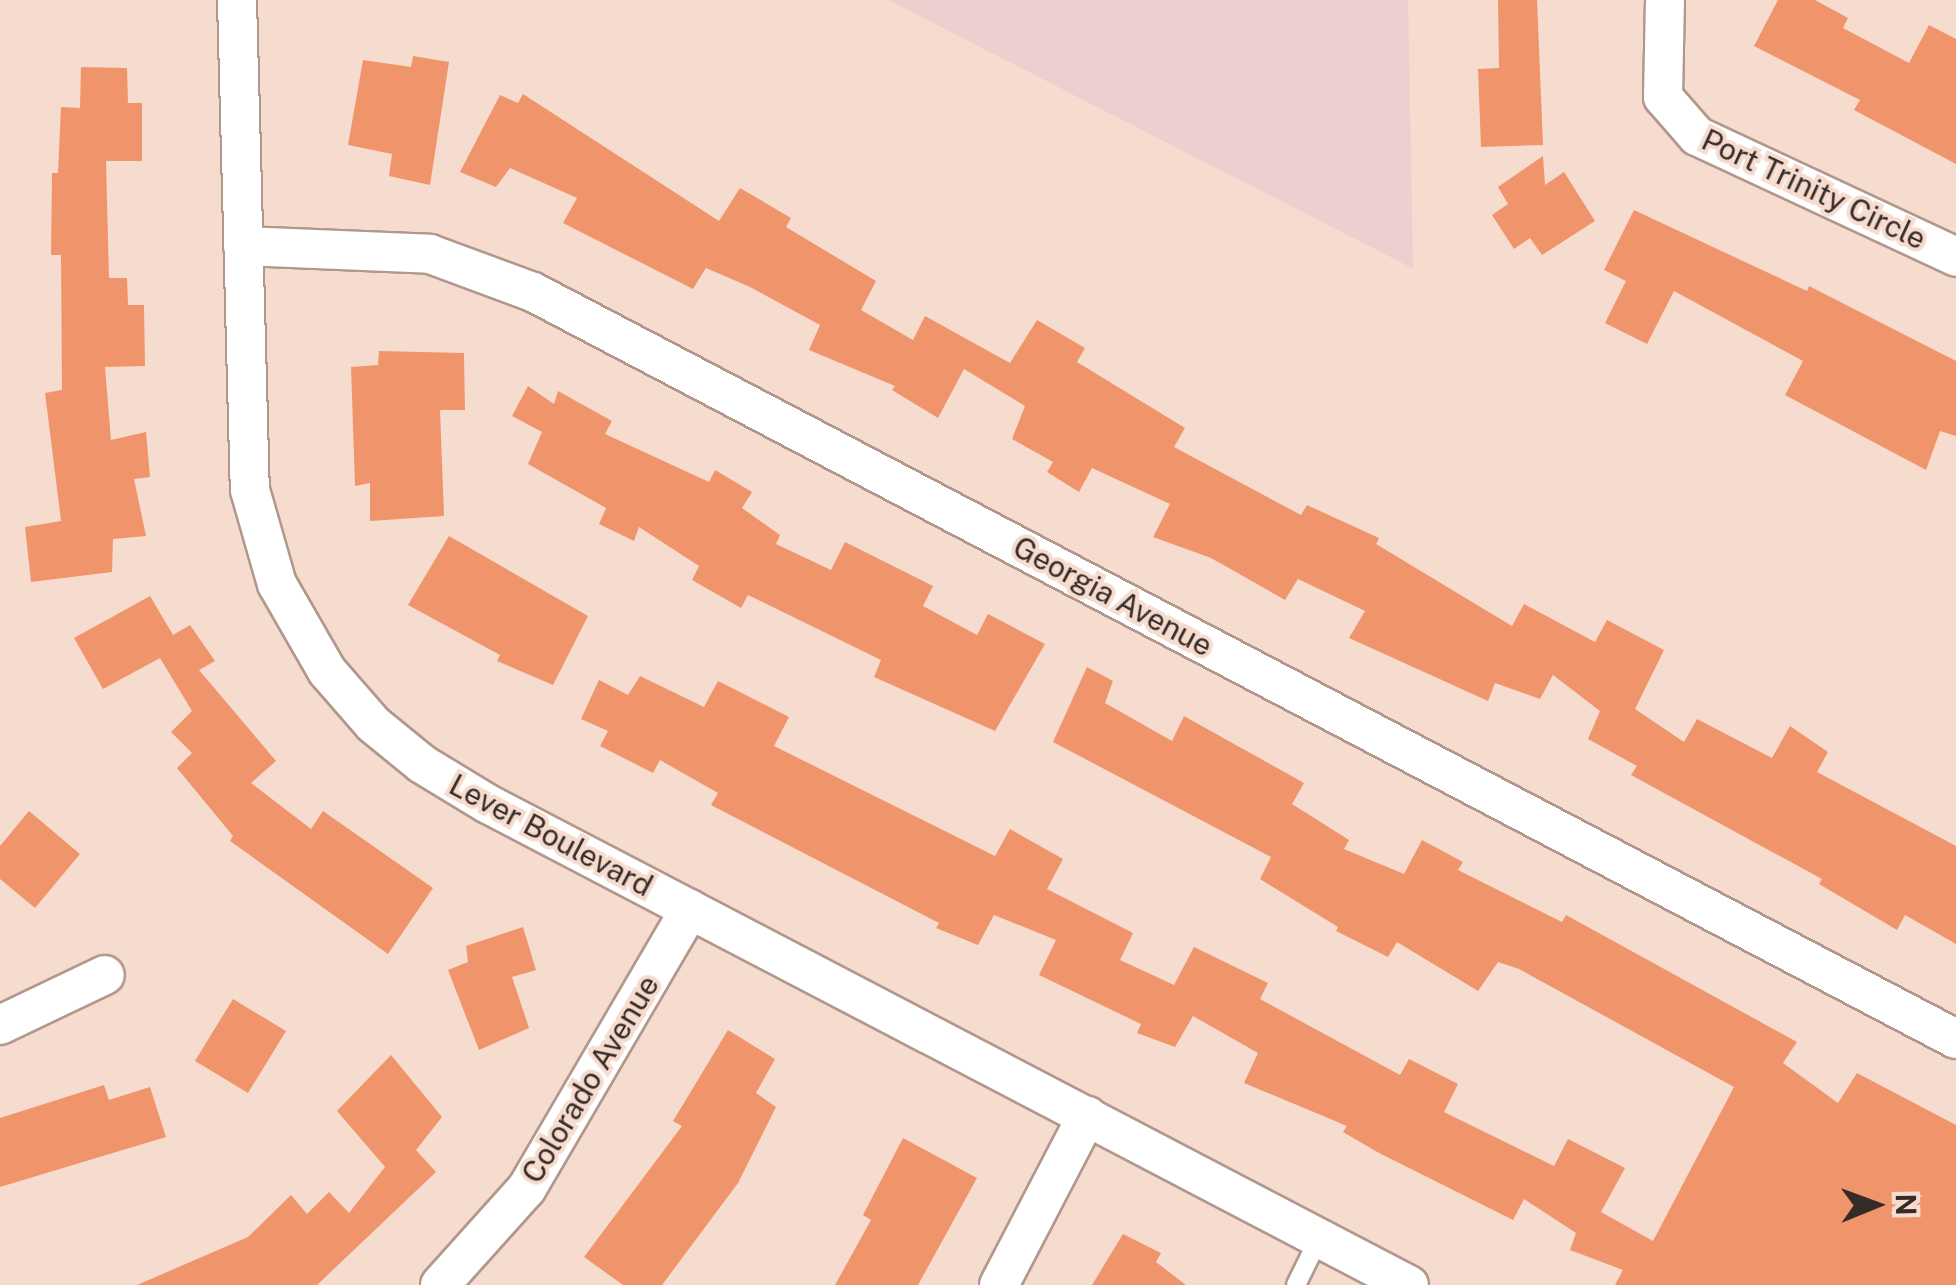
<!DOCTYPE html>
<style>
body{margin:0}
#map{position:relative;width:1956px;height:1285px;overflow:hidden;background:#f6dbcf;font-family:"Public Sans",sans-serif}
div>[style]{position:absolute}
.education>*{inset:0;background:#ebd0cf}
.building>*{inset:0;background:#f0956b}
.roads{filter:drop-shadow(2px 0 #b1978c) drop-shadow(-2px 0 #b1978c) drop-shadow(0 2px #b1978c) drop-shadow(0 -2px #b1978c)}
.service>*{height:18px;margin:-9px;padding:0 9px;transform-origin:9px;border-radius:9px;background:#fff}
.minor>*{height:38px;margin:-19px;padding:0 19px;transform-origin:19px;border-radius:19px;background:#fff}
span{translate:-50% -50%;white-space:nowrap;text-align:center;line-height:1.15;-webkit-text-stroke:8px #f6dbcf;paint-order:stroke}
.street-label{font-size:30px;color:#362c27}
.north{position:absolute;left:1826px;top:1155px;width:100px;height:100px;-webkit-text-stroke:8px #f6dbcf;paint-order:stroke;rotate:89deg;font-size:28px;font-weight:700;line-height:40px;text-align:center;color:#362c27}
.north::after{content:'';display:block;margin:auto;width:35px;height:45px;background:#362c27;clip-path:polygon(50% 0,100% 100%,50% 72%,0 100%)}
</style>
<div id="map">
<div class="education">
<div style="clip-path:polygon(888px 0,1408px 0,1413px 268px,1412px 268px)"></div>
</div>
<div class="building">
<div style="clip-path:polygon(1498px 0,1537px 0,1543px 145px,1481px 147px,1478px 69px,1499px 68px)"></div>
<div style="clip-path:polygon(1778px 0,1815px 0,1848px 18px,1843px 28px,1909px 63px,1929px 25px,1956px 39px,1956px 164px,1854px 110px,1860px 100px,1754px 46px)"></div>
<div style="clip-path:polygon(413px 56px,449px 62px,430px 185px,389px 176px,392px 154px,348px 145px,363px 60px,411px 67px)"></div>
<div style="clip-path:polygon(81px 67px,127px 68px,128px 103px,142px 103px,142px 161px,106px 161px,109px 278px,127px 278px,128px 305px,144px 305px,145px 366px,105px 367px,111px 440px,146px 432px,150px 477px,134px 479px,146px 536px,113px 539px,112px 572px,31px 582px,25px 527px,61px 521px,45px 393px,62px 390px,61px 255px,51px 255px,52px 173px,58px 173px,61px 107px,80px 108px)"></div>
<div style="clip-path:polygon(523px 94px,719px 221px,740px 188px,791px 218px,786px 227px,876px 281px,861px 310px,913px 340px,925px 316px,1010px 363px,1037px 320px,1085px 348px,1077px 362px,1185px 428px,1174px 447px,1301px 515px,1307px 505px,1379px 538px,1376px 544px,1512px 626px,1524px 604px,1595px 642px,1607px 620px,1664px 650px,1635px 709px,1684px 742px,1697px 719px,1772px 758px,1790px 726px,1828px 752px,1817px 772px,1956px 846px,1956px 944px,1905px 915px,1897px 930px,1819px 884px,1822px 879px,1631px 775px,1637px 766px,1588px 739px,1600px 711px,1553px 675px,1540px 699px,1495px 683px,1488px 701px,1349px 638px,1365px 611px,1298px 579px,1285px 600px,1211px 558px,1153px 537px,1170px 504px,1092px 468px,1079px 492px,1047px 472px,1053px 462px,1012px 439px,1025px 406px,964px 369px,938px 418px,892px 390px,895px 386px,809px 350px,820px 325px,750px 287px,706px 268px,693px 289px,563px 223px,577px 198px,510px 168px,496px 187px,460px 172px,500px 95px,518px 103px)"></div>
<div style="clip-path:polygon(1543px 156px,1545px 185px,1564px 172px,1595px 221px,1542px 255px,1530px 238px,1514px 249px,1492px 215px,1508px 204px,1498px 187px)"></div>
<div style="clip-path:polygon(1634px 210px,1807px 291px,1809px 286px,1956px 361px,1956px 436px,1940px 431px,1926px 470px,1785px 395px,1803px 361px,1674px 291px,1647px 344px,1605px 323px,1626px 281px,1604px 270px)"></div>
<div style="clip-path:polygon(379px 351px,464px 353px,465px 410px,440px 410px,444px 516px,370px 521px,370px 483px,355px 486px,351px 367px,378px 365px)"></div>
<div style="clip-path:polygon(528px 386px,554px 404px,558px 391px,612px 421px,605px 434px,709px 482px,715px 470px,752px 492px,742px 508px,780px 535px,776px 544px,831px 570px,845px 542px,933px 586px,923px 606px,977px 635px,988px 614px,1045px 644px,995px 731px,874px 677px,881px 660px,748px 595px,741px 608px,692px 580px,699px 566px,639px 527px,634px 541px,599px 524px,606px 508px,528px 464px,542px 432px,512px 416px)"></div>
<div style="clip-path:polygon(449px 536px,588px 616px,553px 685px,497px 661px,500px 655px,408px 605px)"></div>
<div style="clip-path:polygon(150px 596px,173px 635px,190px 625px,215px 661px,199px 670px,276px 761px,251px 783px,311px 829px,323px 811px,433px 888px,388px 954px,230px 841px,233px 836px,177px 768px,192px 753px,171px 732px,192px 711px,160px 658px,103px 689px,74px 638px)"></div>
<div style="clip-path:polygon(1087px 667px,1113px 681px,1105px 703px,1172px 741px,1184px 716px,1304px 783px,1292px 804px,1349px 840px,1344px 849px,1404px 874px,1422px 840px,1463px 862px,1458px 870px,1562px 922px,1566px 915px,1797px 1042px,1783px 1063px,1838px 1103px,1857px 1073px,1956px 1125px,1956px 1285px,1615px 1285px,1623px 1270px,1570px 1250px,1576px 1233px,1524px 1199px,1513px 1220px,1379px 1153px,1343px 1132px,1347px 1126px,1244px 1083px,1258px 1053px,1193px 1016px,1175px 1047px,1137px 1033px,1141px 1024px,1039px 975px,1056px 940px,994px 915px,978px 945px,936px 928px,939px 923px,711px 805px,718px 793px,660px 760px,653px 773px,600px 746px,608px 731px,581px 719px,599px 680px,628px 695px,640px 676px,704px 707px,718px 681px,789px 717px,774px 746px,995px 856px,1010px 829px,1063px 859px,1047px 889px,1133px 933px,1120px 960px,1174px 985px,1194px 947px,1268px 983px,1260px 999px,1400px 1075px,1409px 1059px,1458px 1084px,1444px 1112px,1554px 1166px,1568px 1139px,1625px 1168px,1601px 1212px,1653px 1241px,1734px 1087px,1519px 969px,1498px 962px,1478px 991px,1397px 942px,1388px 957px,1336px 931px,1338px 927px,1260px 879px,1271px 857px,1053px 742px)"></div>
<div style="clip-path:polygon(29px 811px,80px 854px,35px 908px,0 879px,0 846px)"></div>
<div style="clip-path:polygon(523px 927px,536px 970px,512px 977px,529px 1028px,479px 1050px,448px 970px,468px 962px,466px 946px)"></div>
<div style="clip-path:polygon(233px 999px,286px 1031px,248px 1093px,195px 1061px)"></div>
<div style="clip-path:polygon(728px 1030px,775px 1059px,756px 1093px,776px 1107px,738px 1183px,662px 1285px,623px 1285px,584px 1257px,682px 1126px,673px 1121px)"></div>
<div style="clip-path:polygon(391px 1055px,442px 1117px,416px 1150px,436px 1172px,317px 1285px,137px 1285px,248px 1237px,291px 1195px,307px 1214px,329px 1192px,349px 1213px,385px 1167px,337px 1111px)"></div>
<div style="clip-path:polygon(104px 1085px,109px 1100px,150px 1087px,166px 1137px,0 1187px,0 1118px)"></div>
<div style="clip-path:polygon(903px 1138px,977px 1178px,918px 1285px,835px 1285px,871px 1220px,863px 1215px)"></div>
<div style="clip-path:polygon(1123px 1234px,1161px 1253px,1156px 1262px,1186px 1285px,1092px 1285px)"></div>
</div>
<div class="roads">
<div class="service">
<div style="left:1296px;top:1285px;width:52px;rotate:-63.9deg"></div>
</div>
<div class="minor">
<div style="left:237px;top:0;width:490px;rotate:88.5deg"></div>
<div style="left:250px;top:490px;width:98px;rotate:74deg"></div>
<div style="left:277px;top:584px;width:100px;rotate:60.1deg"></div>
<div style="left:327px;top:671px;width:70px;rotate:49deg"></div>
<div style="left:373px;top:724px;width:63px;rotate:39.2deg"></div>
<div style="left:422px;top:764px;width:77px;rotate:31.2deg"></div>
<div style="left:488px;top:804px;width:1039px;rotate:27.58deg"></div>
<div style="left:1665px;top:0;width:97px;rotate:91.2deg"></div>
<div style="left:1663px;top:97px;width:52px;rotate:48.9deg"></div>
<div style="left:1697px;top:136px;width:286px;rotate:25deg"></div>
<div style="left:243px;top:246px;width:187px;rotate:2.4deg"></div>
<div style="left:430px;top:254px;width:110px;rotate:20.3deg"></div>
<div style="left:533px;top:292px;width:1607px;rotate:27.7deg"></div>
<div style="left:0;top:1025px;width:116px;rotate:-25.5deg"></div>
<div style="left:440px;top:1285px;width:130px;rotate:-48.1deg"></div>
<div style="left:527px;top:1188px;width:323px;rotate:-59.7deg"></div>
<div style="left:999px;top:1285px;width:191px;rotate:-62.5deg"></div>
</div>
</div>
<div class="street-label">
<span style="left:1814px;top:189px;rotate:25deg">Port Trinity Circle</span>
<span style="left:1113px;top:596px;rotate:28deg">Georgia Avenue</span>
<span style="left:551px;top:835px;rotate:28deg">Lever Boulevard</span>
<span style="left:590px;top:1079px;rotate:-59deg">Colorado Avenue</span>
</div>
<div class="north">N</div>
</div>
